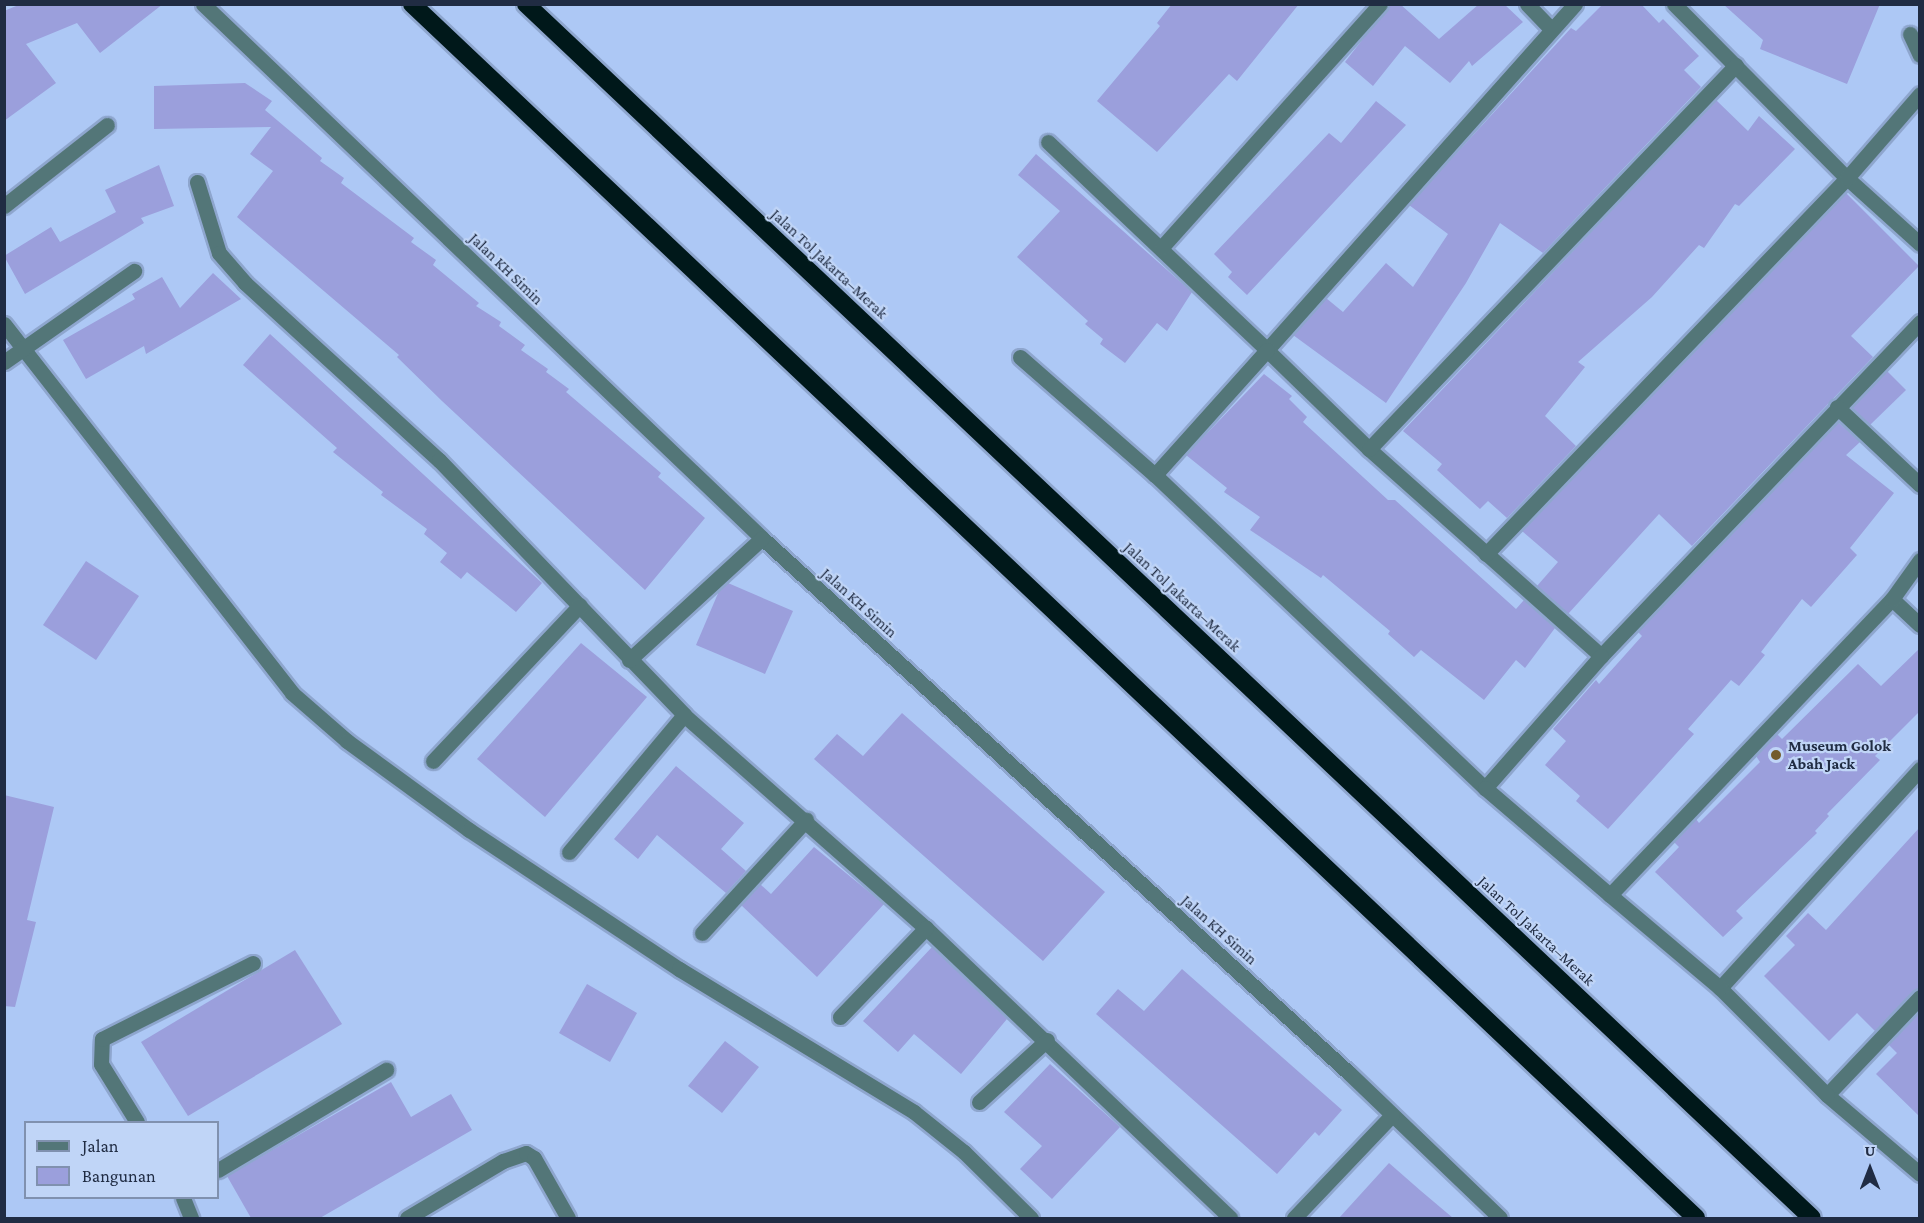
<!DOCTYPE html>
<meta charset="utf-8">
<style>
body{margin:0}
#map{position:relative;width:1924px;height:1223px;overflow:hidden;background:#adc8f5;font-family:"Crimson Pro",serif}
div>[style]{position:absolute}
.building>*{inset:0;background:#9b9fdc}
.roads{filter:drop-shadow(2px 0 #8ea6ce) drop-shadow(-2px 0 #8ea6ce) drop-shadow(0 2px #8ea6ce) drop-shadow(0 -2px #8ea6ce)}
.minor>*{height:15px;margin:-7.5px;padding:0 7.5px;transform-origin:7.5px;border-radius:7.5px;background:#537678}
.highway>*{height:18px;margin:-9px;padding:0 9px;transform-origin:9px;border-radius:9px;background:#00181a}
.dots>*{width:16px;height:16px;translate:-50% -50%;box-sizing:border-box;border:3px solid #c0d5f7;border-radius:50%}
span{translate:-50% -50%;white-space:nowrap;text-align:center;line-height:1.15;-webkit-text-stroke:4.5px #c0d5f7;paint-order:stroke}
.street-label{font-size:16px;color:#202c43}
.poi-label{font-size:16px;color:#202c43;font-weight:700}
.left{translate:0 -50%;text-align:left}
.frame{position:absolute;inset:0;border:6px solid #202c43;pointer-events:none}
.legend{position:absolute;left:24px;top:1121px;width:195px;height:78px;box-sizing:border-box;background:#c0d5f7;border:2px solid #8091af;margin:0;padding:8px 10px;list-style:none;font-size:18px;color:#202c43}
.legend li{display:flex;align-items:center;gap:12px;height:30px}
.legend b{width:30px;border:2px solid #8091af}
.north{position:absolute;left:1840px;top:1139px;width:60px;height:60px;-webkit-text-stroke:4px #c0d5f7;paint-order:stroke;rotate:0deg;font-size:16px;font-weight:700;line-height:24px;text-align:center;color:#202c43}
.north::after{content:'';display:block;margin:auto;width:21px;height:27px;background:#202c43;clip-path:polygon(50% 0,100% 100%,50% 72%,0 100%)}
</style>
<div id="map">
<div class="building">
<div style="clip-path:polygon(21px 4px,163px 4px,100px 53px,77px 23px,26px 44px,56px 83px,4px 121px,4px 11px)"></div>
<div style="clip-path:polygon(1172px 4px,1299px 4px,1237px 81px,1229px 74px,1157px 152px,1097px 101px,1160px 26px,1157px 23px)"></div>
<div style="clip-path:polygon(1390px 4px,1400px 4px,1439px 39px,1479px 4px,1504px 4px,1523px 22px,1472px 66px,1469px 61px,1450px 83px,1405px 46px,1373px 86px,1345px 62px)"></div>
<div style="clip-path:polygon(1603px 4px,1641px 4px,1659px 23px,1663px 19px,1699px 56px,1684px 70px,1701px 87px,1543px 253px,1500px 223px,1466px 283px,1386px 403px,1293px 335px,1326px 298px,1343px 312px,1386px 263px,1413px 287px,1448px 234px,1409px 205px,1571px 28px,1576px 31px)"></div>
<div style="clip-path:polygon(1723px 4px,1880px 4px,1847px 84px,1760px 49px,1763px 40px)"></div>
<div style="clip-path:polygon(245px 83px,272px 101px,265px 110px,322px 158px,320px 161px,344px 178px,341px 183px,414px 238px,411px 242px,436px 260px,433px 265px,479px 303px,476px 306px,501px 322px,499px 326px,525px 345px,521px 350px,548px 369px,546px 372px,569px 389px,566px 392px,661px 473px,658px 477px,705px 518px,645px 590px,442px 401px,397px 357px,399px 355px,237px 217px,273px 171px,250px 154px,271px 127px,154px 129px,154px 86px)"></div>
<div style="clip-path:polygon(1716px 100px,1748px 131px,1759px 116px,1795px 149px,1739px 206px,1735px 204px,1704px 248px,1699px 245px,1652px 297px,1578px 362px,1585px 367px,1545px 416px,1576px 446px,1507px 518px,1488px 501px,1480px 509px,1437px 470px,1442px 464px,1403px 431px)"></div>
<div style="clip-path:polygon(1376px 101px,1406px 125px,1247px 295px,1228px 277px,1232px 272px,1214px 254px,1329px 133px,1341px 143px)"></div>
<div style="clip-path:polygon(1036px 154px,1192px 292px,1167px 331px,1157px 323px,1125px 363px,1100px 344px,1103px 339px,1085px 324px,1088px 321px,1017px 257px,1060px 211px,1018px 175px)"></div>
<div style="clip-path:polygon(159px 165px,174px 206px,141px 218px,144px 223px,25px 294px,4px 256px,51px 227px,60px 242px,116px 212px,105px 190px)"></div>
<div style="clip-path:polygon(1846px 193px,1919px 266px,1851px 336px,1873px 357px,1692px 546px,1659px 514px,1568px 614px,1537px 586px,1558px 562px,1522px 531px)"></div>
<div style="clip-path:polygon(213px 273px,241px 299px,146px 354px,144px 346px,86px 379px,63px 340px,135px 299px,132px 294px,162px 277px,180px 308px)"></div>
<div style="clip-path:polygon(270px 334px,542px 583px,516px 612px,467px 572px,461px 579px,440px 562px,447px 553px,424px 534px,427px 529px,381px 495px,383px 492px,333px 452px,337px 448px,243px 365px)"></div>
<div style="clip-path:polygon(1887px 371px,1906px 390px,1870px 425px,1852px 408px)"></div>
<div style="clip-path:polygon(1264px 374px,1292px 396px,1289px 399px,1307px 417px,1303px 422px,1388px 500px,1395px 500px,1516px 609px,1524px 600px,1555px 628px,1525px 668px,1516px 660px,1484px 700px,1421px 650px,1414px 657px,1388px 634px,1390px 631px,1323px 575px,1321px 578px,1250px 530px,1260px 517px,1224px 492px,1227px 488px,1186px 455px)"></div>
<div style="clip-path:polygon(1838px 422px,1860px 442px,1846px 455px,1894px 493px,1850px 548px,1857px 555px,1811px 607px,1802px 599px,1761px 652px,1765px 655px,1739px 686px,1731px 680px,1688px 729px,1694px 734px,1608px 829px,1576px 801px,1580px 796px,1545px 765px,1566px 741px,1553px 729px,1596px 680px,1599px 684px,1642px 636px,1638px 632px)"></div>
<div style="clip-path:polygon(86px 561px,139px 596px,96px 660px,43px 625px)"></div>
<div style="clip-path:polygon(728px 583px,793px 611px,765px 674px,696px 645px,719px 591px)"></div>
<div style="clip-path:polygon(581px 643px,647px 697px,545px 817px,477px 759px)"></div>
<div style="clip-path:polygon(1920px 648px,1920px 711px,1875px 756px,1880px 760px,1827px 814px,1829px 816px,1815px 831px,1817px 833px,1736px 911px,1743px 918px,1723px 937px,1655px 872px,1679px 847px,1674px 842px,1696px 819px,1699px 823px,1760px 762px,1756px 756px,1777px 734px,1782px 739px,1858px 664px,1881px 686px)"></div>
<div style="clip-path:polygon(902px 713px,1105px 892px,1043px 961px,814px 759px,837px 734px,863px 756px)"></div>
<div style="clip-path:polygon(676px 766px,744px 823px,721px 849px,746px 871px,726px 893px,657px 835px,638px 859px,614px 839px)"></div>
<div style="clip-path:polygon(4px 795px,54px 807px,27px 920px,36px 922px,15px 1007px,4px 1006px)"></div>
<div style="clip-path:polygon(1920px 827px,1920px 988px,1875px 1031px,1857px 1013px,1829px 1041px,1764px 976px,1795px 945px,1786px 936px,1808px 913px,1826px 930px)"></div>
<div style="clip-path:polygon(814px 847px,884px 904px,817px 977px,741px 905px,760px 884px,771px 894px)"></div>
<div style="clip-path:polygon(932px 947px,1007px 1019px,961px 1074px,914px 1034px,898px 1052px,863px 1021px)"></div>
<div style="clip-path:polygon(295px 950px,342px 1024px,188px 1116px,141px 1042px)"></div>
<div style="clip-path:polygon(1182px 969px,1342px 1110px,1319px 1136px,1315px 1132px,1277px 1174px,1096px 1014px,1118px 989px,1144px 1011px)"></div>
<div style="clip-path:polygon(587px 984px,637px 1013px,610px 1062px,559px 1033px)"></div>
<div style="clip-path:polygon(1920px 1012px,1920px 1117px,1876px 1074px,1897px 1053px,1888px 1044px)"></div>
<div style="clip-path:polygon(725px 1041px,759px 1067px,722px 1113px,688px 1086px)"></div>
<div style="clip-path:polygon(1050px 1064px,1120px 1127px,1052px 1199px,1020px 1169px,1042px 1146px,1004px 1112px)"></div>
<div style="clip-path:polygon(391px 1082px,411px 1117px,451px 1094px,472px 1130px,320px 1218px,251px 1218px,227px 1176px)"></div>
<div style="clip-path:polygon(1389px 1163px,1421px 1191px,1453px 1218px,1339px 1218px)"></div>
</div>
<div class="roads">
<div class="minor">
<div style="left:203px;top:4px;width:773px;rotate:43.69deg"></div>
<div style="left:762px;top:538px;width:794px;rotate:42.35deg"></div>
<div style="left:1349px;top:1073px;width:209px;rotate:43.8deg"></div>
<div style="left:1527px;top:4px;width:35px;rotate:46deg"></div>
<div style="left:1575px;top:4px;width:463px;rotate:131.7deg"></div>
<div style="left:1267px;top:350px;width:142px;rotate:44.1deg"></div>
<div style="left:1369px;top:449px;width:311px;rotate:41.7deg"></div>
<div style="left:1601px;top:656px;width:462px;rotate:-46.3deg"></div>
<div style="left:1674px;top:4px;width:245px;rotate:45.2deg"></div>
<div style="left:1847px;top:178px;width:98px;rotate:42.1deg"></div>
<div style="left:1910px;top:34px;width:23px;rotate:65deg"></div>
<div style="left:1048px;top:142px;width:302px;rotate:43.5deg"></div>
<div style="left:1267px;top:350px;width:168px;rotate:131.9deg"></div>
<div style="left:197px;top:182px;width:74px;rotate:72.8deg"></div>
<div style="left:219px;top:253px;width:40px;rotate:49deg"></div>
<div style="left:245px;top:283px;width:263px;rotate:42.4deg"></div>
<div style="left:439px;top:460px;width:354px;rotate:46.1deg"></div>
<div style="left:684px;top:715px;width:322px;rotate:41.4deg"></div>
<div style="left:926px;top:928px;width:420px;rotate:43.6deg"></div>
<div style="left:4px;top:206px;width:131px;rotate:-38.2deg"></div>
<div style="left:1162px;top:247px;width:326px;rotate:-48.1deg"></div>
<div style="left:4px;top:324px;width:468px;rotate:52deg"></div>
<div style="left:292px;top:693px;width:73px;rotate:41.1deg"></div>
<div style="left:347px;top:741px;width:151px;rotate:36.1deg"></div>
<div style="left:469px;top:830px;width:252px;rotate:33.5deg"></div>
<div style="left:679px;top:969px;width:275px;rotate:31.3deg"></div>
<div style="left:914px;top:1112px;width:64px;rotate:38.7deg"></div>
<div style="left:964px;top:1152px;width:94px;rotate:44.6deg"></div>
<div style="left:1020px;top:357px;width:179px;rotate:41.2deg"></div>
<div style="left:1155px;top:475px;width:455px;rotate:43.5deg"></div>
<div style="left:4px;top:362px;width:159px;rotate:-35deg"></div>
<div style="left:1837px;top:407px;width:114px;rotate:43.2deg"></div>
<div style="left:1369px;top:449px;width:531px;rotate:-46.3deg"></div>
<div style="left:1486px;top:554px;width:521px;rotate:-46.17deg"></div>
<div style="left:1847px;top:178px;width:111px;rotate:-49deg"></div>
<div style="left:1892px;top:599px;width:38px;rotate:43deg"></div>
<div style="left:1601px;top:656px;width:176px;rotate:131.3deg"></div>
<div style="left:1485px;top:788px;width:165px;rotate:40.6deg"></div>
<div style="left:629px;top:660px;width:180px;rotate:-42.5deg"></div>
<div style="left:433px;top:761px;width:214px;rotate:-46.7deg"></div>
<div style="left:569px;top:852px;width:179px;rotate:-50deg"></div>
<div style="left:702px;top:933px;width:154px;rotate:-47.4deg"></div>
<div style="left:1720px;top:988px;width:297px;rotate:-47.6deg"></div>
<div style="left:1920px;top:997px;width:135px;rotate:133.5deg"></div>
<div style="left:1827px;top:1095px;width:122px;rotate:40.3deg"></div>
<div style="left:840px;top:1017px;width:124px;rotate:-46deg"></div>
<div style="left:1827px;top:1095px;width:151px;rotate:-135deg"></div>
<div style="left:1720px;top:988px;width:144px;rotate:-139.8deg"></div>
<div style="left:1610px;top:895px;width:409px;rotate:-46.4deg"></div>
<div style="left:1892px;top:599px;width:48px;rotate:-54.3deg"></div>
<div style="left:979px;top:1102px;width:92px;rotate:-42.4deg"></div>
<div style="left:137px;top:1122px;width:68px;rotate:-121.8deg"></div>
<div style="left:101px;top:1064px;width:25px;rotate:-88deg"></div>
<div style="left:102px;top:1039px;width:169px;rotate:-26.7deg"></div>
<div style="left:218px;top:1170px;width:196px;rotate:-30.8deg"></div>
<div style="left:183px;top:1198px;width:22px;rotate:68deg"></div>
<div style="left:407px;top:1218px;width:112px;rotate:-30.7deg"></div>
<div style="left:503px;top:1161px;width:24px;rotate:-19deg"></div>
<div style="left:526px;top:1153px;width:9px;rotate:32deg"></div>
<div style="left:534px;top:1158px;width:69px;rotate:60.5deg"></div>
<div style="left:1294px;top:1218px;width:142px;rotate:-46.4deg"></div>
</div>
<div class="highway">
<div style="left:412px;top:4px;width:1767px;rotate:43.39deg"></div>
<div style="left:526px;top:4px;width:1768px;rotate:43.35deg"></div>
</div>
</div>
<div class="dots">
<div style="left:1776px;top:755px;background:#745b2c"></div>
</div>
<div class="street-label">
<span style="left:829px;top:264px;rotate:43deg">Jalan Tol Jakarta–Merak</span>
<span style="left:506px;top:269px;rotate:44deg">Jalan KH Simin</span>
<span style="left:1182px;top:597px;rotate:43deg">Jalan Tol Jakarta–Merak</span>
<span style="left:859px;top:603px;rotate:42deg">Jalan KH Simin</span>
<span style="left:1219px;top:930px;rotate:42deg">Jalan KH Simin</span>
<span style="left:1536px;top:931px;rotate:43deg">Jalan Tol Jakarta–Merak</span>
</div>
<div class="poi-label">
<span class="left" style="left:1788px;top:755px">Museum Golok<br>Abah Jack</span>
</div>
<div class="frame"></div>
<ul class="legend">
<li><b style="height:8px;background:#537678"></b>Jalan</li>
<li><b style="height:16px;background:#9b9fdc"></b>Bangunan</li>
</ul>
<div class="north">U</div>
</div>
